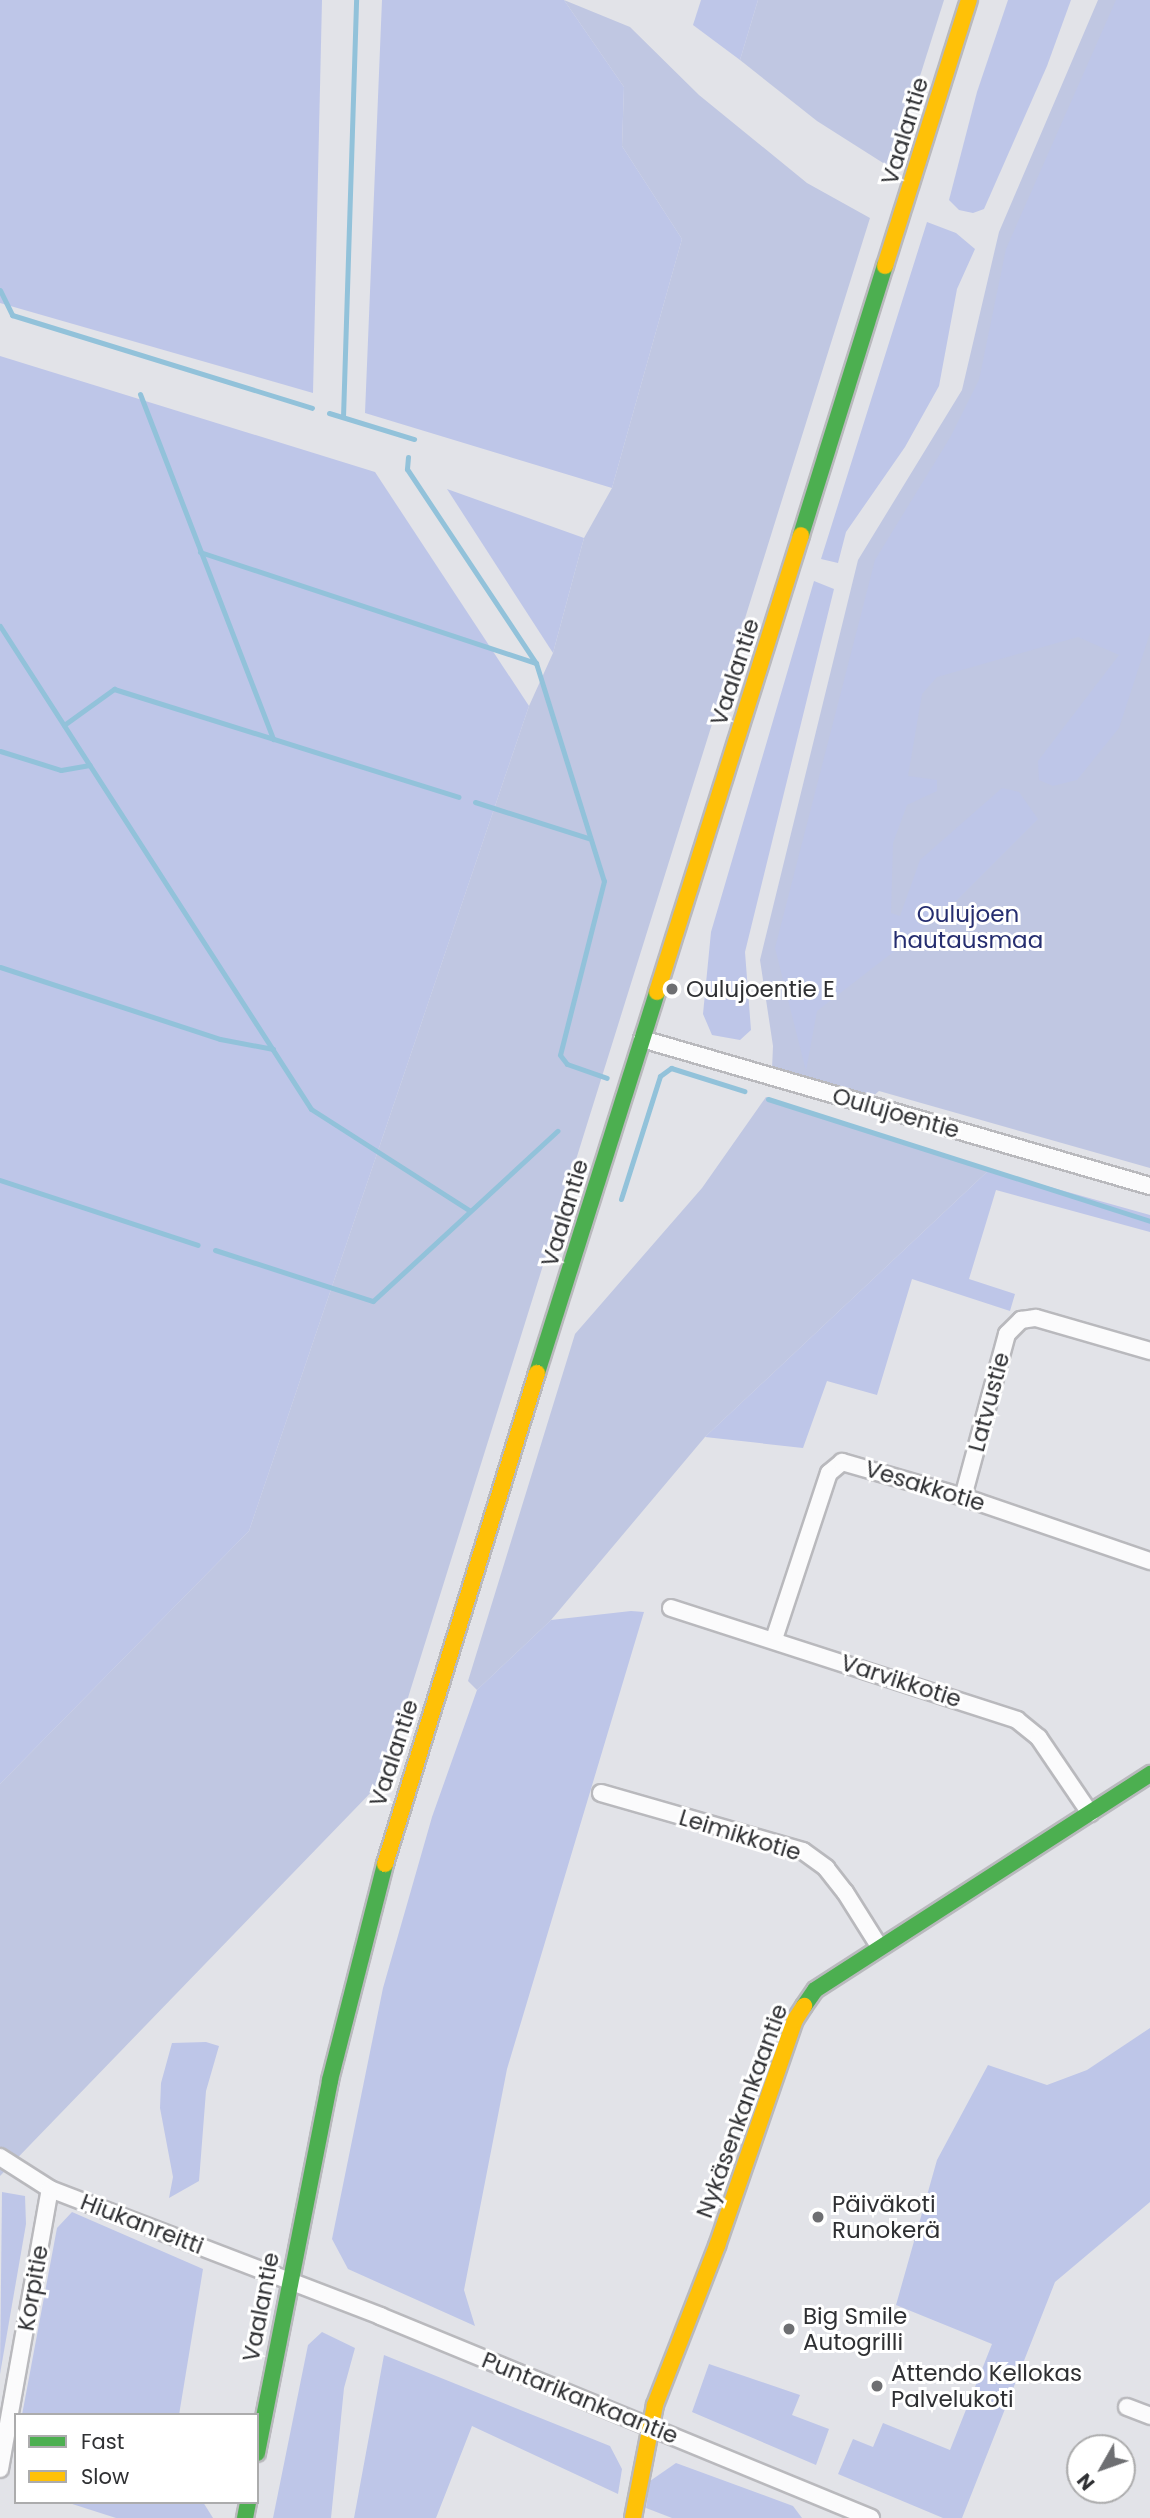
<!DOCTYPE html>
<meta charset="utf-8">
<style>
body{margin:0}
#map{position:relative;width:1150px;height:2518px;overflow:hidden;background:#e2e3e8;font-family:Poppins,sans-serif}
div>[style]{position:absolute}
.green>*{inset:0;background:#c0c7e2}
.forest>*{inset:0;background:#bec6e8}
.stream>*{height:5px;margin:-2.5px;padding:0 2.5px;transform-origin:2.5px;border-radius:2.5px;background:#92c2da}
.roads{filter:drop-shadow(2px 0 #b9b9bd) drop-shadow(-2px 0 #b9b9bd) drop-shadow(0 2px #b9b9bd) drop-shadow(0 -2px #b9b9bd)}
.street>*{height:16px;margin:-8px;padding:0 8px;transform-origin:8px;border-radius:8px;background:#fbfbfc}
.fast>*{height:16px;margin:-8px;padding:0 8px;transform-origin:8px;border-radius:8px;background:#4caf50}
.slow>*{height:16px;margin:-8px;padding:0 8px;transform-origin:8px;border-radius:8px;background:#ffc107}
.dots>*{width:19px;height:19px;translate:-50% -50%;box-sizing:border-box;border:4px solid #fff;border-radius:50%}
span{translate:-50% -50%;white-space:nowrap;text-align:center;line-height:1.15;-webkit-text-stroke:6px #fff;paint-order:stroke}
.street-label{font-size:23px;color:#2f3033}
.park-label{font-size:23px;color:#262e70}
.poi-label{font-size:23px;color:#2f3033}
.left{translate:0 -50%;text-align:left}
.legend{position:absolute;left:14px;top:2413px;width:245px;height:91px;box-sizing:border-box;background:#fff;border:2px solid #acacad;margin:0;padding:9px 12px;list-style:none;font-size:21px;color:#2f3033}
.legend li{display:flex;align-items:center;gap:14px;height:35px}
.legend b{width:35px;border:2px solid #acacad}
.north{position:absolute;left:1066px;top:2434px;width:70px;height:70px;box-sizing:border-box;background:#fff;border:2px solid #acacad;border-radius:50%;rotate:230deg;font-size:19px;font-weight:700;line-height:28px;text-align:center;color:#2f3033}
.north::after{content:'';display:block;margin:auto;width:24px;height:32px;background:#6e6f72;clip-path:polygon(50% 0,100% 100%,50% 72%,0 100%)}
</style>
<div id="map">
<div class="green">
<div style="clip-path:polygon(564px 0,630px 27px,699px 95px,807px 183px,870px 218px,382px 1781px,0 2176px,0 1784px,249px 1531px,529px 706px,553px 653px,584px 538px,612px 488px,682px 239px,622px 146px,624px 87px)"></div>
<div style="clip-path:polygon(758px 0,944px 0,891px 168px,817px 121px,740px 60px)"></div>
<div style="clip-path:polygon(1098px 0,1150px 0,1150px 1168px,879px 1091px,872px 1097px,772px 1069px,773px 1046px,760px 960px,858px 560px,962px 390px,999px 232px)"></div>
<div style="clip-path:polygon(766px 1097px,989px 1170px,705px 1437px,551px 1620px,477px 1690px,468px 1681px,575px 1334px,702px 1188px)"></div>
</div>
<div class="forest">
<div style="clip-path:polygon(0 0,322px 0,313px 393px,0 303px)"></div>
<div style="clip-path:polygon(382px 0,564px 0,624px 87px,622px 146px,682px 239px,612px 488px,365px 413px)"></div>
<div style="clip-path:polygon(701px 0,758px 0,740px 60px,693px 25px)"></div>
<div style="clip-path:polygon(1008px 0,1071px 0,1047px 66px,984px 209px,973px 213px,959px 210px,949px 200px,977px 92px)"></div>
<div style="clip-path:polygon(1116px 0,1150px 0,1150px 633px,1119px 728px,1077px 780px,1053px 786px,1039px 780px,1038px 761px,1119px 655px,1078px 637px,937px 677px,922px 694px,908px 776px,937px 780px,937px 791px,907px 805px,893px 843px,891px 913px,900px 916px,920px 860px,1002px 788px,1019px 792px,1038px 819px,945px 912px,817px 1011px,806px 1071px,775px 948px,875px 560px,951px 436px,979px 380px,1006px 249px)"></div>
<div style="clip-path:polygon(927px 222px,956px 233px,975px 249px,957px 289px,939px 386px,905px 447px,846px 532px,838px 563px,821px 559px)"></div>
<div style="clip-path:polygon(0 356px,375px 472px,529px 706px,249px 1531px,0 1784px)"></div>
<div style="clip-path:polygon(447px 489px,584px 538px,553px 653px)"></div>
<div style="clip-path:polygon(814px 581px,834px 589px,745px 952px,751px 1030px,740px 1040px,712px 1035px,703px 1014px,711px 932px)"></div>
<div style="clip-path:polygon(989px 1170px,1150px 1215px,1150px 1232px,996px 1190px,969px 1279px,1015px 1294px,1010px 1311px,912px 1279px,877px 1395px,827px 1381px,803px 1448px,705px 1437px)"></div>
<div style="clip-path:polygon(631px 1611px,644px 1612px,507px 2069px,464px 2290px,475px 2326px,348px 2269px,332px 2239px,383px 1988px,432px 1817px,477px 1690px,551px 1620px)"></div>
<div style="clip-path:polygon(1150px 2028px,1150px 2202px,1055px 2282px,962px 2518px,943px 2518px,838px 2474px,853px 2439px,873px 2447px,883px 2423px,950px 2450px,992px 2344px,896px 2305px,937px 2160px,988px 2065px,1047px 2085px,1087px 2070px)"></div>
<div style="clip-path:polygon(206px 2042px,219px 2046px,206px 2091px,199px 2181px,169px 2198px,173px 2177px,160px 2108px,161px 2083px,172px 2043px)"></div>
<div style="clip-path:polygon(2px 2192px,25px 2196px,26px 2224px,0 2374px)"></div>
<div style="clip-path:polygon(72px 2212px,203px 2269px,179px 2415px,22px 2415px,57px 2228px)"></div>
<div style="clip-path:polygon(322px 2332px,355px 2348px,344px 2388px,331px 2518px,273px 2518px,308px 2345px)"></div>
<div style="clip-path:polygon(384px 2355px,610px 2446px,622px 2469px,618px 2494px,472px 2426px,436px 2518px,354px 2518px)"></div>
<div style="clip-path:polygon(709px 2364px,800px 2395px,792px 2415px,829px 2429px,816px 2465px,692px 2412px)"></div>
<div style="clip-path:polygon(676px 2463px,793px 2506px,802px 2518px,672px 2518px,646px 2508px,650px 2481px)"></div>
<div style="clip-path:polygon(66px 2502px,203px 2502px,213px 2518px,116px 2518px)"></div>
</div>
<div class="stream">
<div style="left:0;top:290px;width:28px;rotate:64deg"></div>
<div style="left:12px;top:315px;width:314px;rotate:17.2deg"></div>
<div style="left:140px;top:394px;width:370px;rotate:68.9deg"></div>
<div style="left:329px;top:413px;width:89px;rotate:17deg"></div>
<div style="left:343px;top:417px;width:417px;rotate:-88.2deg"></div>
<div style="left:408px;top:457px;width:12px;rotate:95deg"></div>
<div style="left:407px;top:469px;width:233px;rotate:56.4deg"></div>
<div style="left:536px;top:663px;width:228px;rotate:72.7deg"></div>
<div style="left:604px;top:881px;width:179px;rotate:104.2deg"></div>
<div style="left:560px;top:1055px;width:11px;rotate:52deg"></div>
<div style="left:567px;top:1064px;width:42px;rotate:19.3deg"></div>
<div style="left:200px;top:552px;width:354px;rotate:18.3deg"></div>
<div style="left:0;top:626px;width:574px;rotate:57.22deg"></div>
<div style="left:311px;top:1109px;width:188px;rotate:32.6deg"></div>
<div style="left:64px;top:725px;width:62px;rotate:-35.8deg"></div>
<div style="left:114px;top:689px;width:361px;rotate:17.4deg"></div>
<div style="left:0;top:751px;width:64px;rotate:17.3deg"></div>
<div style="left:61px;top:770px;width:29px;rotate:-10deg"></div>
<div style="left:475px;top:802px;width:119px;rotate:17.7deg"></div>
<div style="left:0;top:967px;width:231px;rotate:18.1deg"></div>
<div style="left:220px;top:1039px;width:54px;rotate:10.7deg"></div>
<div style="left:768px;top:1099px;width:401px;rotate:17.7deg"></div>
<div style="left:0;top:1180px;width:208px;rotate:18.2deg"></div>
<div style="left:621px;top:1199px;width:129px;rotate:-72.4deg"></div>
<div style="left:660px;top:1076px;width:14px;rotate:-36deg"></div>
<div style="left:671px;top:1068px;width:77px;rotate:17.5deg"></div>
<div style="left:215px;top:1250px;width:166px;rotate:17.9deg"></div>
<div style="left:373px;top:1301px;width:251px;rotate:-42.7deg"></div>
</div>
<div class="roads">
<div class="street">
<div style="left:642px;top:1039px;width:529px;rotate:16.14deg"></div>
<div style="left:963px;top:1497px;width:169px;rotate:-74.9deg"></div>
<div style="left:1007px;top:1334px;width:20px;rotate:-45deg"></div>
<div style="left:1021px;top:1320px;width:15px;rotate:-8deg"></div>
<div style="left:1036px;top:1318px;width:119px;rotate:16.1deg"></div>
<div style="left:671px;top:1608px;width:364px;rotate:17.9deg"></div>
<div style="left:1017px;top:1720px;width:28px;rotate:39deg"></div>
<div style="left:1039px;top:1738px;width:91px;rotate:55.8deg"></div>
<div style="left:774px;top:1639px;width:175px;rotate:-71.7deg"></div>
<div style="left:829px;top:1473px;width:17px;rotate:-40deg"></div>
<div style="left:842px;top:1462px;width:126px;rotate:16.1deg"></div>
<div style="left:963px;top:1497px;width:198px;rotate:18.9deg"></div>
<div style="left:601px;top:1793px;width:210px;rotate:16deg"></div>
<div style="left:803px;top:1851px;width:29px;rotate:36deg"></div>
<div style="left:826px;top:1868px;width:31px;rotate:52deg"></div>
<div style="left:845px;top:1892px;width:64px;rotate:57.8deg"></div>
<div style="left:0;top:2157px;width:59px;rotate:32.6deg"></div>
<div style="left:50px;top:2189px;width:354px;rotate:21deg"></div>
<div style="left:380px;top:2316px;width:531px;rotate:22.36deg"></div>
<div style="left:1127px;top:2407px;width:25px;rotate:21deg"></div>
<div style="left:0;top:2469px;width:284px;rotate:-79.9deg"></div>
</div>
<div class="fast">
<div style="left:801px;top:535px;width:282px;rotate:-72.7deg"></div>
<div style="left:537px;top:1373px;width:399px;rotate:-72.5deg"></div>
<div style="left:804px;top:2006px;width:19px;rotate:-55deg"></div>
<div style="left:815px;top:1990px;width:399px;rotate:-32.8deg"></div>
<div style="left:257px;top:2453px;width:380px;rotate:-78.9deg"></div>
<div style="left:330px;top:2080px;width:223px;rotate:-75.7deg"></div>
<div style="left:245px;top:2518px;width:16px;rotate:-79deg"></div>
</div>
<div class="slow">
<div style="left:885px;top:266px;width:279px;rotate:-72.5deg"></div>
<div style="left:657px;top:992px;width:479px;rotate:-72.5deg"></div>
<div style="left:385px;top:1864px;width:514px;rotate:-72.8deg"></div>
<div style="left:633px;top:2518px;width:115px;rotate:-79deg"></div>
<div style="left:655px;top:2405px;width:171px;rotate:-68.7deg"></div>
<div style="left:717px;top:2246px;width:239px;rotate:-71deg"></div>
<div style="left:795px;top:2020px;width:17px;rotate:-57deg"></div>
</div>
</div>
<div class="dots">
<div style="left:672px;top:989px;background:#6e6f72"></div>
<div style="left:818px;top:2217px;background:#6e6f72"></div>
<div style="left:789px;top:2329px;background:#6e6f72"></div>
<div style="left:877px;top:2386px;background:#6e6f72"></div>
</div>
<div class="street-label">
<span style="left:905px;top:131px;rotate:-73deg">Vaalantie</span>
<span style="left:735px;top:672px;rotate:-72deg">Vaalantie</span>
<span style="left:896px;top:1113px;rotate:16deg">Oulujoentie</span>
<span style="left:565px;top:1213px;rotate:-73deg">Vaalantie</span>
<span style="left:989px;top:1402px;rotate:-75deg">Latvustie</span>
<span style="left:925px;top:1486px;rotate:17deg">Vesakkotie</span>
<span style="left:901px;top:1681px;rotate:18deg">Varvikkotie</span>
<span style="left:394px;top:1753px;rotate:-72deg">Vaalantie</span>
<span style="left:740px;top:1835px;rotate:17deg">Leimikkotie</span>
<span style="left:742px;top:2111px;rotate:-70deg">Nykäsenkankaantie</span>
<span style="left:142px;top:2224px;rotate:21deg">Hiukanreitti</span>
<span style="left:33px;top:2288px;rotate:-80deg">Korpitie</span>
<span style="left:261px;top:2307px;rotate:-79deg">Vaalantie</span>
<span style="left:580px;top:2398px;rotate:22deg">Puntarikankaantie</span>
</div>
<div class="park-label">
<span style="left:968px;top:927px">Oulujoen<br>hautausmaa</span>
</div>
<div class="poi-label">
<span class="left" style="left:686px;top:989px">Oulujoentie E</span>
<span class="left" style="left:832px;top:2217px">Päiväkoti<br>Runokerä</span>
<span class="left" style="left:803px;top:2329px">Big Smile<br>Autogrilli</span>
<span class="left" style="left:891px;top:2386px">Attendo Kellokas<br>Palvelukoti</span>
</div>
<ul class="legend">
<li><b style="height:9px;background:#4caf50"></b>Fast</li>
<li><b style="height:9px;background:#ffc107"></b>Slow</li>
</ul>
<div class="north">N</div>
</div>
